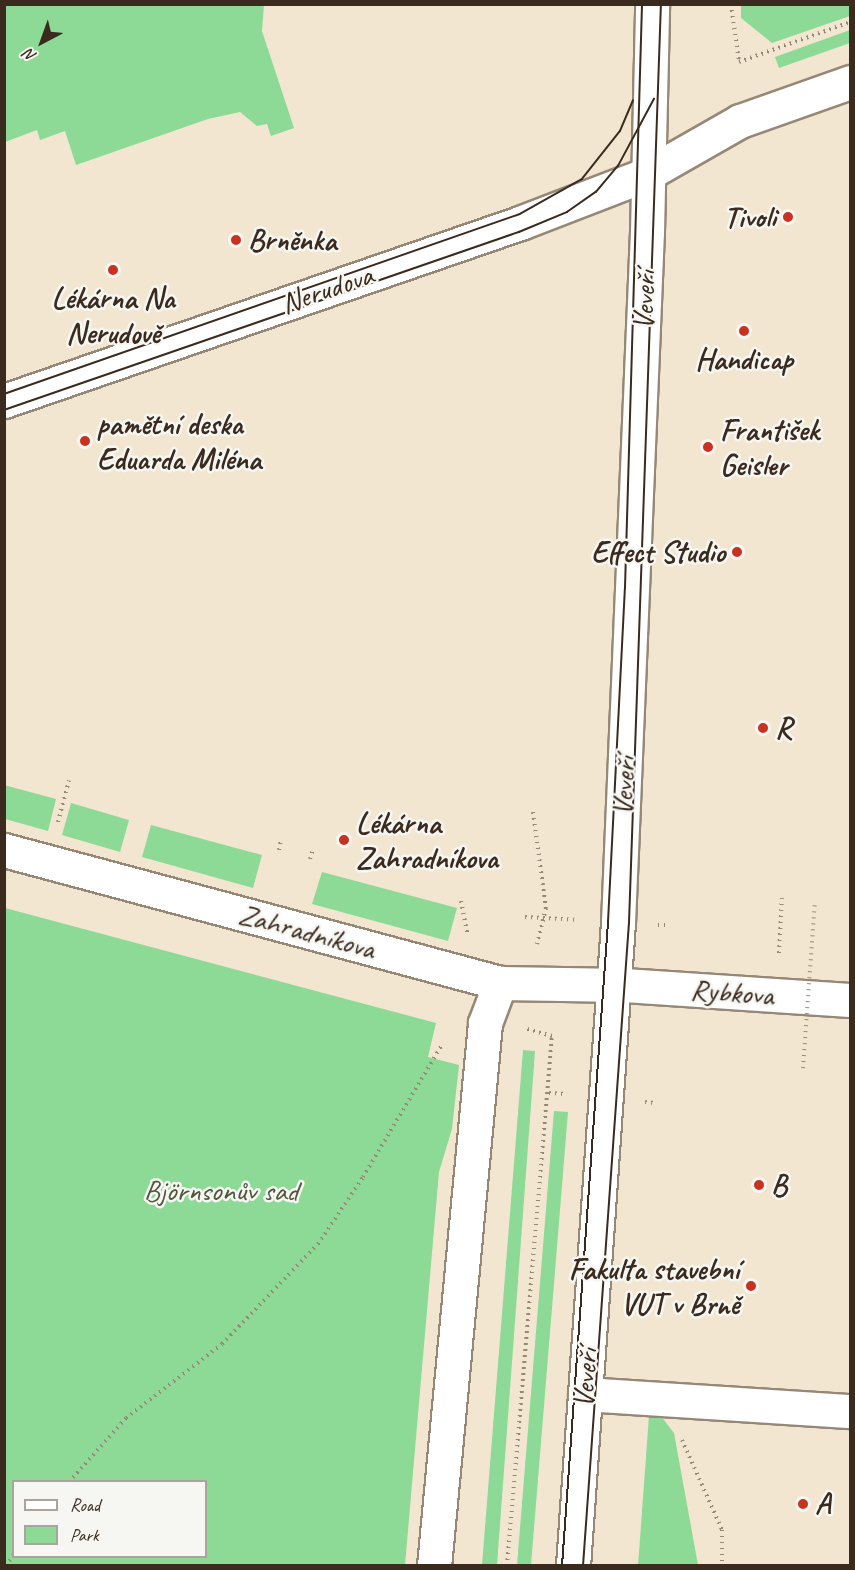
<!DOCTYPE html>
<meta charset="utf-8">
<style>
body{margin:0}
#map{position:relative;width:855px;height:1570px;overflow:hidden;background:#f2e6d0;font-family:Caveat,sans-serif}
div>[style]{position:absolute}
.green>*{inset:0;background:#8dd996}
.path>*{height:4px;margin-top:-2px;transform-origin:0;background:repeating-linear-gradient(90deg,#968877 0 1.5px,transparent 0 6px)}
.roads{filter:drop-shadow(2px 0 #968877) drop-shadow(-2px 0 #968877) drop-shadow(0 2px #968877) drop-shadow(0 -2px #968877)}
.minor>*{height:33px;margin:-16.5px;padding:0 16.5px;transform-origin:16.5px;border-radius:16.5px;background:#fff}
.major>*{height:33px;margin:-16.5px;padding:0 16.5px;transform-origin:16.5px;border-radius:16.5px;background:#fff}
.tram>*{height:1.5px;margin:-0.75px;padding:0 0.75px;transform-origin:0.75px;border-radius:0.75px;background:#3b2a1e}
.path-bridge>*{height:4px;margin-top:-2px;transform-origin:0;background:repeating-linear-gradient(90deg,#968877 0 1.5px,transparent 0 6px)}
.dots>*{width:16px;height:16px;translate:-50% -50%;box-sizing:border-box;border:3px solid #f6f6f2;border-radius:50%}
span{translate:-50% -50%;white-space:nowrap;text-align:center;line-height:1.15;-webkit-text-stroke:5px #f6f6f2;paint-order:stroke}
.poi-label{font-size:30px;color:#3b2a1e;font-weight:700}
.right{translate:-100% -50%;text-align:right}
.left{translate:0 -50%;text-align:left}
.street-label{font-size:30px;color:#3b2a1e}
.park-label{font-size:30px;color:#50563c}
.frame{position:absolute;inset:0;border:6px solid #3b2a1e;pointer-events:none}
.legend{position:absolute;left:12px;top:1480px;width:195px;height:78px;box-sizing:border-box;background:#f6f6f2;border:2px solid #aba49d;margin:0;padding:8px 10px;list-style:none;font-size:18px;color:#3b2a1e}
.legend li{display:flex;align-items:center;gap:12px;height:30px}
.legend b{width:30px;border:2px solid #aba49d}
.north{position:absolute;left:12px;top:12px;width:60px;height:60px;-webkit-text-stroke:4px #f6f6f2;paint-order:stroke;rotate:221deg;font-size:16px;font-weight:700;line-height:24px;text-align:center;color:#3b2a1e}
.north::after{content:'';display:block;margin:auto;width:21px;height:27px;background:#3b2a1e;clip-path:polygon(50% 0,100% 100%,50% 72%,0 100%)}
</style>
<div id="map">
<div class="green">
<div style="clip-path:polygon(4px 5px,264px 5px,262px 31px,294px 128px,271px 136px,267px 124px,257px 126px,240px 112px,208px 119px,76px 165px,65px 131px,40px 140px,37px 130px,5px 142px)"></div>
<div style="clip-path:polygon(741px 5px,850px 5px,850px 16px,772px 43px,741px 18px)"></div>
<div style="clip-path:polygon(850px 30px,850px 43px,779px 68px,775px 57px)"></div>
<div style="clip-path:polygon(4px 785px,56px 799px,48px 831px,5px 819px)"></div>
<div style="clip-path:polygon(71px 803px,129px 820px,120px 852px,62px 835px)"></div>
<div style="clip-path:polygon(151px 825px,262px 855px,253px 888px,142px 857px)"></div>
<div style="clip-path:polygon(322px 872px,457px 908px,448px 941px,312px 904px)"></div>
<div style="clip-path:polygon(evenodd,5px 908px,436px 1023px,428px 1057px,459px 1065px,452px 1129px,439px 1172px,405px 1565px,5px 1565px,5px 908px,14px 1482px,206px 1482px,206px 1556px,14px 1556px,14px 1482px)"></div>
<div style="clip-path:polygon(523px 1050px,535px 1051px,497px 1565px,482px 1565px)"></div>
<div style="clip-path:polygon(554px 1111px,568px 1112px,531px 1565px,517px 1565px)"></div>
<div style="clip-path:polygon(650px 1402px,674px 1433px,698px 1565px,638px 1566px)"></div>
</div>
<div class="path">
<div style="left:731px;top:4px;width:59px;rotate:82.1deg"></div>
<div style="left:739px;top:62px;width:118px;rotate:-19.8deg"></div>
<div style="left:533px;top:812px;width:97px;rotate:82.3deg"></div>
<div style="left:546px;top:908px;width:37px;rotate:104deg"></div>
<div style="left:58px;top:822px;width:43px;rotate:-75.3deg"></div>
<div style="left:279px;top:850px;width:10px;rotate:-79deg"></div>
<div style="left:310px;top:859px;width:10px;rotate:-73deg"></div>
<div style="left:461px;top:901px;width:33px;rotate:79deg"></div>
<div style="left:525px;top:917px;width:54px;rotate:3.2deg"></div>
<div style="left:658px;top:925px;width:11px"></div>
<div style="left:779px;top:953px;width:55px;rotate:-86.9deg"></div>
<div style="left:549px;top:1093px;width:17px;rotate:3deg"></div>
<div style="left:645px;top:1102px;width:10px;rotate:6deg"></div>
<div style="left:682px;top:1440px;width:98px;rotate:66deg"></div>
<div style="left:722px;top:1530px;width:36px;rotate:90deg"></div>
<div style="left:69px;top:1482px;width:86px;rotate:-48.3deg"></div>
<div style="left:126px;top:1418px;width:121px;rotate:-37.6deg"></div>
<div style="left:222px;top:1344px;width:139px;rotate:-46.2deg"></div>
<div style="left:318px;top:1244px;width:81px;rotate:-56.1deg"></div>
<div style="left:363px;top:1177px;width:152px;rotate:-59.2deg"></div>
<div style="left:6px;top:1566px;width:14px;rotate:-56deg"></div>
<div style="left:507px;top:1566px;width:532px;rotate:-85.15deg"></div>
<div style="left:552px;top:1036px;width:26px;rotate:-164deg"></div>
</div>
<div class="roads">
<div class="minor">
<div style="left:4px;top:401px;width:546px;rotate:-19.03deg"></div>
<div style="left:520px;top:223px;width:136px;rotate:-21.1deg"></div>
<div style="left:4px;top:850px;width:514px;rotate:15.01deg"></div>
<div style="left:500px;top:983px;width:124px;rotate:0.9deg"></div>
<div style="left:624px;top:985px;width:226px;rotate:3.8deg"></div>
<div style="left:585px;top:1394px;width:266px;rotate:3.7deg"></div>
<div style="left:434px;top:1566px;width:545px;rotate:-84.63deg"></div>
<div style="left:485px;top:1023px;width:43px;rotate:-69.4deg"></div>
</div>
<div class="major">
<div style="left:647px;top:174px;width:107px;rotate:-29.7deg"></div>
<div style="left:740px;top:121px;width:117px;rotate:-19.5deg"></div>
<div style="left:573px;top:1566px;width:645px;rotate:-86deg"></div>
<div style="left:618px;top:923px;width:692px;rotate:-87.6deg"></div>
<div style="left:647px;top:232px;width:228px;rotate:-88.7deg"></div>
</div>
</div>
<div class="tram">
<div style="left:4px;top:394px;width:546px;rotate:-19.23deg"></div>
<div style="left:520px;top:214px;width:71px;rotate:-29.4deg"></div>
<div style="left:582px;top:179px;width:61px;rotate:-51.6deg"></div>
<div style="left:620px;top:131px;width:33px;rotate:-67deg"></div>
<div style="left:4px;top:410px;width:545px;rotate:-19.07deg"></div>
<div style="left:519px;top:232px;width:52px;rotate:-22.6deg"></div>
<div style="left:567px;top:212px;width:35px;rotate:-35deg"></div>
<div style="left:596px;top:192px;width:34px;rotate:-50deg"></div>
<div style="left:618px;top:166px;width:76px;rotate:-61.8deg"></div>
<div style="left:562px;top:1566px;width:646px;rotate:-85.91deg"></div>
<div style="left:608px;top:922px;width:334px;rotate:-87.1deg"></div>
<div style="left:625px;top:588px;width:584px;rotate:-88.33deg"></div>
<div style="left:583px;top:1566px;width:645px;rotate:-85.91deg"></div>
<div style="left:629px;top:923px;width:920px;rotate:-88.01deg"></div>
</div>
<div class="path-bridge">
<div style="left:803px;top:1068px;width:167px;rotate:-85.9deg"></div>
</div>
<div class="dots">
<div style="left:788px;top:217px;background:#c8321e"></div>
<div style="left:236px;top:240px;background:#c8321e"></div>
<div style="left:113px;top:270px;background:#c8321e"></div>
<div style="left:744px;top:331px;background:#c8321e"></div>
<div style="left:85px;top:441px;background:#c8321e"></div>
<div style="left:708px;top:447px;background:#c8321e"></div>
<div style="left:737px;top:552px;background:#c8321e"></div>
<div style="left:763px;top:728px;background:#c8321e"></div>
<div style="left:344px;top:840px;background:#c8321e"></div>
<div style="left:759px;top:1185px;background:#c8321e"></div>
<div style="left:751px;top:1286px;background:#c8321e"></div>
<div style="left:803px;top:1504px;background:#c8321e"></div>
</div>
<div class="poi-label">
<span class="right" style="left:776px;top:217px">Tivoli</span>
<span class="left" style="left:248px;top:240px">Brněnka</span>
<span style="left:113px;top:315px">Lékárna Na<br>Nerudově</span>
<span style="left:744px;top:359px">Handicap</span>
<span class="left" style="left:97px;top:441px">pamětní deska<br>Eduarda Miléna</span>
<span class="left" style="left:720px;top:447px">František<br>Geisler</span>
<span class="right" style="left:725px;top:552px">Effect Studio</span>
<span class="left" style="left:775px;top:728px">R</span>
<span class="left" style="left:356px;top:840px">Lékárna<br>Zahradníkova</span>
<span class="left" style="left:771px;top:1185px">B</span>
<span class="right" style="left:739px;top:1286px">Fakulta stavební<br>VUT v Brně</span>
<span class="left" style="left:815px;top:1504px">A</span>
</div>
<div class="street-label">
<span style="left:327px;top:289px;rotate:-19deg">Nerudova</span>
<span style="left:644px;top:300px;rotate:-88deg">Veveří</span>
<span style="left:623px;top:786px;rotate:-87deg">Veveří</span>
<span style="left:307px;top:931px;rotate:15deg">Zahradníkova</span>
<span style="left:732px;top:992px;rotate:4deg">Rybkova</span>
<span style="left:585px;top:1378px;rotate:-86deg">Veveří</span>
</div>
<div class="park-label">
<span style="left:221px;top:1190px">Björnsonův sad</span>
</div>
<div class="frame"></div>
<ul class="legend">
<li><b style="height:8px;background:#fff"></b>Road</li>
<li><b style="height:16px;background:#8dd996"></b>Park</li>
</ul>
<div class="north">N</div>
</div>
